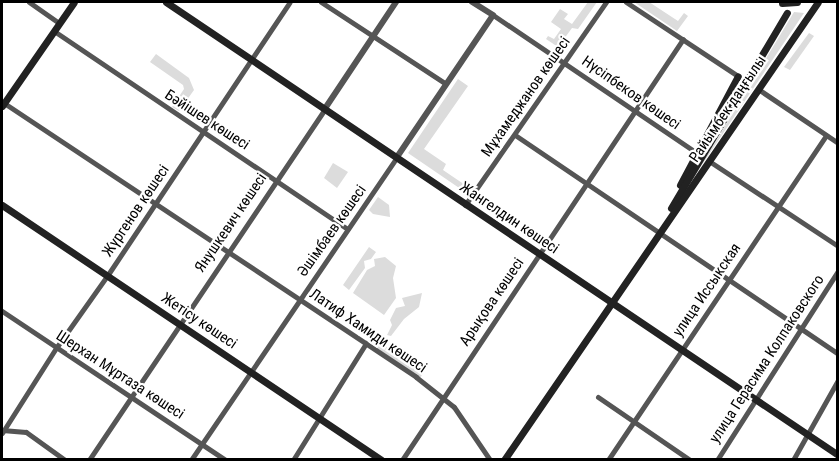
<!DOCTYPE html>
<meta charset="utf-8">
<style>
body{margin:0}
#map{position:relative;width:839px;height:461px;overflow:hidden;background:#fff;font-family:"Roboto Condensed",sans-serif}
div>[style]{position:absolute}
.green>*{inset:0;background:#dcdcdc}
.minor>*{height:5px;margin:-2.5px;padding:0 2.5px;transform-origin:2.5px;border-radius:2.5px;background:#555}
.tertiary>*{height:6px;margin:-3px;padding:0 3px;transform-origin:3px;border-radius:3px;background:#555}
.secondary>*{height:7px;margin:-3.5px;padding:0 3.5px;transform-origin:3.5px;border-radius:3.5px;background:#222}
span{translate:-50% -50%;white-space:nowrap;text-align:center;line-height:1.15;-webkit-text-stroke:4.5px #fff;paint-order:stroke}
.street-label{font-size:15px;color:#000}
.frame{position:absolute;inset:0;border:3px solid #000;pointer-events:none}
</style>
<div id="map">
<div class="green">
<div style="clip-path:polygon(588px 2px,597px 2px,578px 29px,572px 28px,558px 47px,546px 39px,548px 36px,554px 39px,561px 29px,551px 22px,560px 9px,568px 14px,564px 19px,572px 24px)"></div>
<div style="clip-path:polygon(634px 2px,649px 2px,678px 21px,684px 13px,688px 16px,677px 31px)"></div>
<div style="clip-path:polygon(794px 12px,804px 13px,685px 190px,716px 141px)"></div>
<div style="clip-path:polygon(809px 33px,814px 36px,790px 70px,784px 67px)"></div>
<div style="clip-path:polygon(156px 54px,189px 78px,194px 90px,179px 111px,172px 107px,184px 89px,183px 85px,150px 62px)"></div>
<div style="clip-path:polygon(458px 79px,468px 86px,424px 149px,446px 164px,443px 170px,471px 189px,468px 194px,408px 153px)"></div>
<div style="clip-path:polygon(333px 163px,348px 172px,337px 188px,324px 178px)"></div>
<div style="clip-path:polygon(378px 197px,389px 205px,390px 217px,373px 214px,369px 210px)"></div>
<div style="clip-path:polygon(369px 247px,376px 252px,371px 259px,364px 261px,365px 268px,349px 290px,343px 285px)"></div>
<div style="clip-path:polygon(385px 257px,396px 266px,393px 278px,396px 298px,384px 315px,353px 293px,367px 270px,375px 266px,374px 259px)"></div>
<div style="clip-path:polygon(422px 293px,419px 307px,404px 319px,391px 336px,387px 335px,392px 325px,390px 320px,396px 308px,405px 306px,402px 298px)"></div>
<div style="clip-path:polygon(384px 340px,387px 348px,425px 371px,420px 378px,377px 348px)"></div>
</div>
<div class="minor">
<div style="left:29px;top:2px;width:37px;rotate:35deg"></div>
<div style="left:321px;top:2px;width:148px;rotate:33.2deg"></div>
<div style="left:626px;top:2px;width:134px;rotate:33.5deg"></div>
<div style="left:493px;top:15px;width:244px;rotate:34.1deg"></div>
<div style="left:54px;top:31px;width:354px;rotate:34deg"></div>
<div style="left:758px;top:89px;width:97px;rotate:34deg"></div>
<div style="left:4px;top:103px;width:495px;rotate:33.6deg"></div>
<div style="left:416px;top:377px;width:48px;rotate:38.3deg"></div>
<div style="left:454px;top:407px;width:64px;rotate:55.8deg"></div>
<div style="left:515px;top:135px;width:390px;rotate:34.1deg"></div>
<div style="left:709px;top:161px;width:154px;rotate:33.4deg"></div>
<div style="left:465px;top:205px;width:247px;rotate:-55.2deg"></div>
<div style="left:2px;top:311px;width:268px;rotate:33.7deg"></div>
<div style="left:598px;top:397px;width:112px;rotate:34.4deg"></div>
<div style="left:2px;top:430px;width:24px;rotate:5deg"></div>
<div style="left:26px;top:432px;width:48px;rotate:35.7deg"></div>
<div style="left:2px;top:433px;width:101px;rotate:-57.6deg"></div>
<div style="left:56px;top:348px;width:88px;rotate:-54.7deg"></div>
<div style="left:107px;top:276px;width:329px;rotate:-56.3deg"></div>
<div style="left:89px;top:460px;width:422px;rotate:-56.1deg"></div>
<div style="left:191px;top:460px;width:366px;rotate:-55.8deg"></div>
<div style="left:293px;top:460px;width:138px;rotate:-58deg"></div>
<div style="left:402px;top:460px;width:506px;rotate:-56.28deg"></div>
<div style="left:608px;top:460px;width:391px;rotate:-56.1deg"></div>
<div style="left:717px;top:460px;width:224px;rotate:-57.4deg"></div>
<div style="left:793px;top:460px;width:92px;rotate:-60.6deg"></div>
</div>
<div class="tertiary">
<div style="left:324px;top:110px;width:130px;rotate:-56.3deg"></div>
<div style="left:397px;top:157px;width:171px;rotate:-55.9deg"></div>
<div style="left:493px;top:15px;width:25px;rotate:-148deg"></div>
</div>
<div class="secondary">
<div style="left:166px;top:2px;width:810px;rotate:33.98deg"></div>
<div style="left:782px;top:3px;width:15px;rotate:-4deg"></div>
<div style="left:2px;top:106px;width:126px;rotate:-55.3deg"></div>
<div style="left:680px;top:185px;width:123px;rotate:-62deg"></div>
<div style="left:2px;top:205px;width:457px;rotate:33.9deg"></div>
<div style="left:671px;top:208px;width:227px;rotate:-59.3deg"></div>
<div style="left:504px;top:460px;width:555px;rotate:-55.57deg"></div>
</div>
<div class="street-label">
<span style="left:631px;top:93px;rotate:35deg">Нүсіпбеков көшесі</span>
<span style="left:526px;top:97px;rotate:-55deg">Мұхамеджанов көшесі</span>
<span style="left:728px;top:109px;rotate:-56deg">Райымбек даңғылы</span>
<span style="left:207px;top:120px;rotate:33deg">Бәйішев көшесі</span>
<span style="left:136px;top:211px;rotate:-56deg">Жүргенов көшесі</span>
<span style="left:509px;top:218px;rotate:34deg">Жангелдин көшесі</span>
<span style="left:231px;top:223px;rotate:-56deg">Янушкевич көшесі</span>
<span style="left:332px;top:231px;rotate:-55deg">Әшімбаев көшесі</span>
<span style="left:707px;top:290px;rotate:-56deg">улица Иссыкская</span>
<span style="left:492px;top:302px;rotate:-56deg">Арықова көшесі</span>
<span style="left:199px;top:321px;rotate:34deg">Жетісу көшесі</span>
<span style="left:368px;top:331px;rotate:34deg">Латиф Хамиди көшесі</span>
<span style="left:767px;top:359px;rotate:-57deg">улица Герасима Колпаковского</span>
<span style="left:120px;top:375px;rotate:33deg">Шерхан Мұртаза көшесі</span>
</div>
<div class="frame"></div>
</div>
